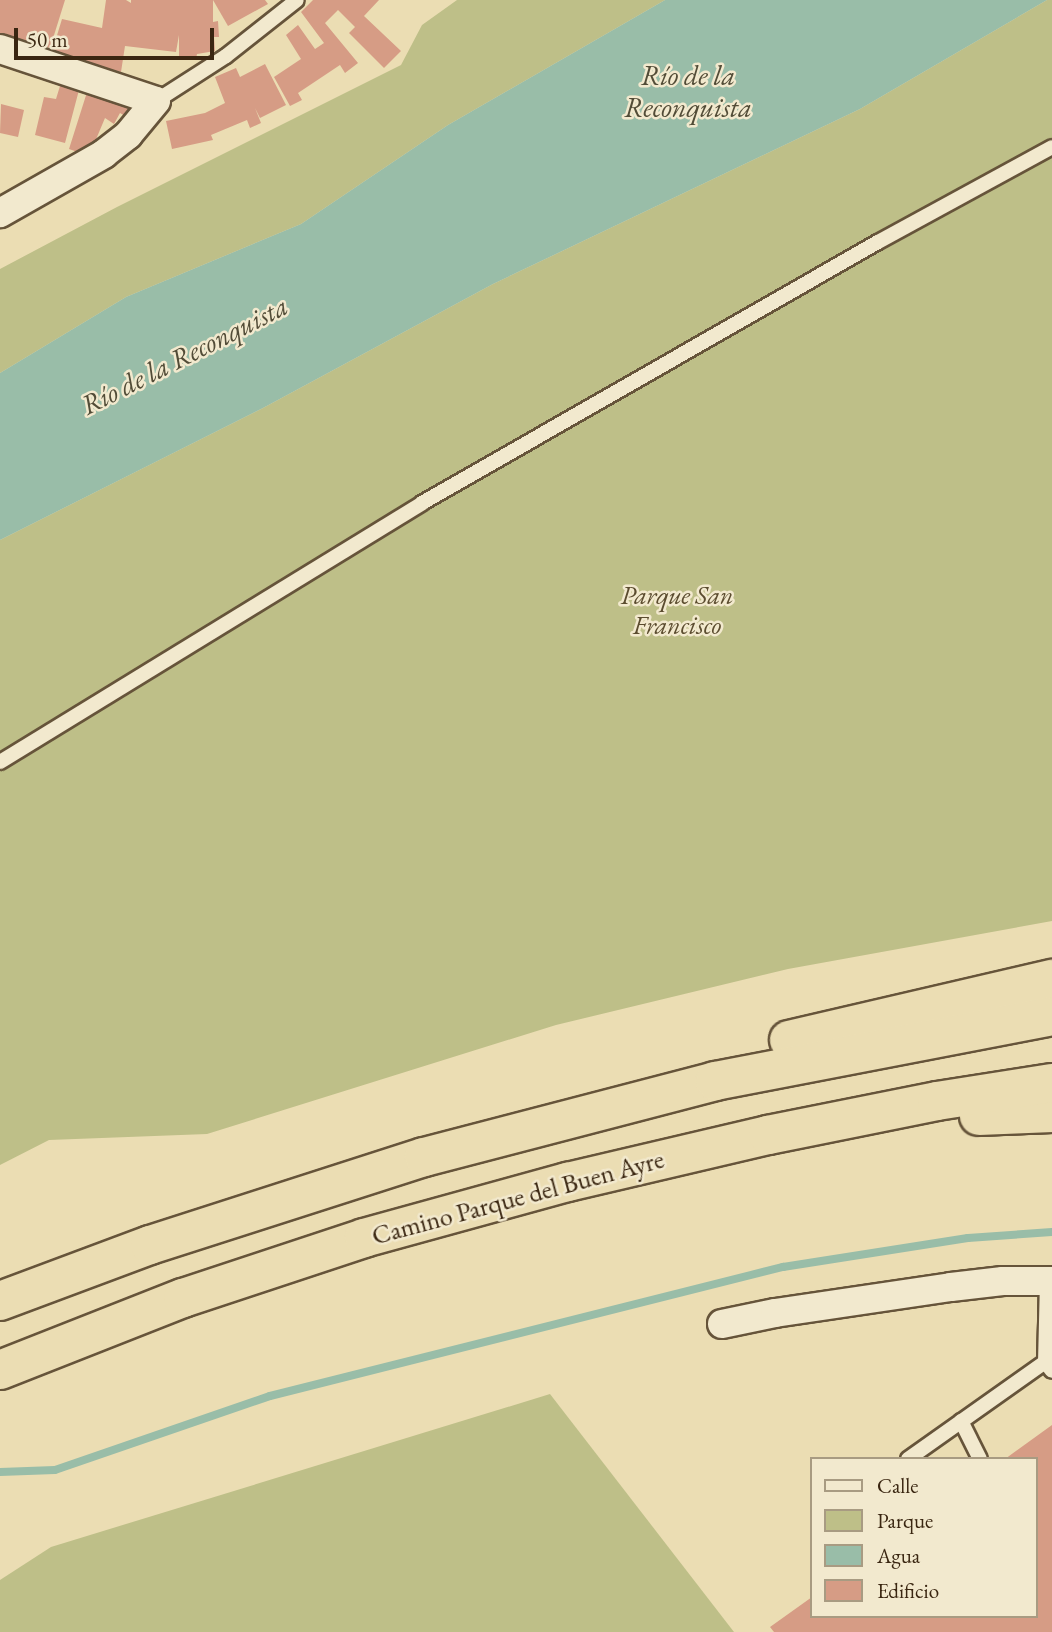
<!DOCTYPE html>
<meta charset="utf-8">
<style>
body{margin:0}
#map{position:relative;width:1052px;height:1632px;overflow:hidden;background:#ebddb3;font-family:"EB Garamond",serif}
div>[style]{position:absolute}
.green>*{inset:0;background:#bebf88}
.water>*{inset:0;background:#99bda8}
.stream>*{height:8px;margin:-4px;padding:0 4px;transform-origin:4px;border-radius:4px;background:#99bda8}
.building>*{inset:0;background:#d69c85}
.roads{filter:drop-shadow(2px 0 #66543a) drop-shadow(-2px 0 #66543a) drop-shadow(0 2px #66543a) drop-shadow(0 -2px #66543a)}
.lane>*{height:14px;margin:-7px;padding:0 7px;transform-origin:7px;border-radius:7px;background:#f2e9ce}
.street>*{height:28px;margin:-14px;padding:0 14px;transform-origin:14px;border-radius:14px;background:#f2e9ce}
.highway>*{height:38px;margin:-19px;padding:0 19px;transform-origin:19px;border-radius:19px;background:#ebddb3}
span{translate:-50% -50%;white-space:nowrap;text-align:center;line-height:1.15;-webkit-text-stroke:5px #f2e9ce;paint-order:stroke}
.park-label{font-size:26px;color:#5b4c2f;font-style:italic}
.street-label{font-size:26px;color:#3a2611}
.water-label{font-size:28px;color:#524c37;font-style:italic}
.legend{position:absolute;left:810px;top:1457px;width:228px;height:161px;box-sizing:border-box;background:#f2e9ce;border:2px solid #a89b82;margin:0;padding:9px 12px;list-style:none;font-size:21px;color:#3a2611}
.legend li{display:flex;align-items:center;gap:14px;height:35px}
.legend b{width:35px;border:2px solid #a89b82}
.scale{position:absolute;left:14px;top:28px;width:200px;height:32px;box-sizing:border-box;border:4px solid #3a2611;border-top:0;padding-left:9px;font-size:21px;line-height:24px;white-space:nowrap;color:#3a2611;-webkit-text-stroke:5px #f2e9ce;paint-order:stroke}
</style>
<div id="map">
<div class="green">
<div style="clip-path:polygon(457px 0,665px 0,448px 125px,301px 224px,126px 297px,0 373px,0 269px,117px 207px,401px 65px,422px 25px)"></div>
<div style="clip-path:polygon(1047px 0,1052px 0,1052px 921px,788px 969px,556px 1025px,207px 1134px,49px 1140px,0 1165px,0 540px,263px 408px,493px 284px,860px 109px)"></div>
<div style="clip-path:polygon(550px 1394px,734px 1632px,0 1632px,0 1580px,51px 1547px)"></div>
</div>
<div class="water">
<div style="clip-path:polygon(665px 0,1047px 0,860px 109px,493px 284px,263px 408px,0 540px,0 373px,126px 297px,301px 224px,448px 125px)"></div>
</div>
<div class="stream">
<div style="left:0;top:1472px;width:55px;rotate:-2.1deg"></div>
<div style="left:55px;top:1470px;width:227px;rotate:-19deg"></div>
<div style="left:270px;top:1396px;width:529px;rotate:-14.12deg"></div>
<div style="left:783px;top:1267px;width:187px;rotate:-8.9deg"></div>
<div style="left:968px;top:1238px;width:84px;rotate:-4.1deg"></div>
</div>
<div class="building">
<div style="clip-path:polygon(0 0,65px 0,50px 48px,0 33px)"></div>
<div style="clip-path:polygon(106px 0,126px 0,131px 3px,131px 0,213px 0,213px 22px,218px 21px,219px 37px,214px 37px,215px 51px,197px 54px,196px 59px,179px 58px,179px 35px,176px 52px,125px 46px,121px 72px,51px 55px,62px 19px,102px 28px)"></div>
<div style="clip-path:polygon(213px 0,265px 0,268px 4px,228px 26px)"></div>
<div style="clip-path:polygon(313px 0,379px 0,364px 16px,401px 51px,384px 68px,349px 33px,355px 27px,338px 10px,325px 23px,358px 63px,345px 73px,340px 65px,298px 93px,302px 100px,290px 106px,274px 77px,301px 59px,286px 35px,298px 25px,315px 49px,324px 43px,301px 12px)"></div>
<div style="clip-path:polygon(265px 64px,286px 105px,260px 118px,255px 108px,261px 123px,250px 128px,247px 120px,211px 135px,213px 140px,172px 149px,166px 121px,205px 113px,225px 103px,215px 77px,236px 68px,240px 77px)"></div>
<div style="clip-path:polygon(60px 86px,79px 90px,65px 143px,35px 135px,44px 97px,56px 99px)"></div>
<div style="clip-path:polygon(88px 89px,129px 109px,125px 116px,120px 113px,114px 124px,105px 118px,89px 156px,69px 149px)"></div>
<div style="clip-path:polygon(1px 104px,24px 110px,18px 137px,0 133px)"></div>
<div style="clip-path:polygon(1052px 1425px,1052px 1632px,774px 1632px,770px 1627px,812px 1597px,812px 1616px,1036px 1616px,1036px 1459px,1005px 1459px)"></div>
</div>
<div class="roads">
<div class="lane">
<div style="left:156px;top:101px;width:83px;rotate:-32.7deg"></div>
<div style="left:226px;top:56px;width:90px;rotate:-38.3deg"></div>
<div style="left:0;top:762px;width:495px;rotate:-31.5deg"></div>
<div style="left:422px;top:503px;width:525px;rotate:-29.79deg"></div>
<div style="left:878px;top:242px;width:198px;rotate:-28.6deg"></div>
<div style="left:1047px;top:1281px;width:81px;rotate:91.4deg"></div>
<div style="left:1045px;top:1362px;width:11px;rotate:52deg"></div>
<div style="left:961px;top:1421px;width:42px;rotate:63.4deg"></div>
<div style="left:908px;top:1459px;width:168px;rotate:-35.3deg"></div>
</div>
<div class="street">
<div style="left:0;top:49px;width:164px;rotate:18.4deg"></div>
<div style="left:156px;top:101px;width:44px;rotate:129.5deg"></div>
<div style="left:128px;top:135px;width:31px;rotate:142deg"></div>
<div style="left:104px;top:154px;width:120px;rotate:150.4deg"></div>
<div style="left:722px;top:1324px;width:54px;rotate:-11.7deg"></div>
<div style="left:775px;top:1313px;width:178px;rotate:-8.4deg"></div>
<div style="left:951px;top:1287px;width:52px;rotate:-6.6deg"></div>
<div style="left:1003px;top:1281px;width:49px"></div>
</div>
<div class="highway">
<div style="left:789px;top:1040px;width:270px;rotate:-13.1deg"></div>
<div style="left:979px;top:1116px;width:73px;rotate:-2.4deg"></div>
<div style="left:0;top:1301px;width:160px;rotate:-20.5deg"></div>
<div style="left:150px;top:1245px;width:288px;rotate:-17.8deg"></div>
<div style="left:424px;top:1157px;width:301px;rotate:-14.6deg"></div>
<div style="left:715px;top:1081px;width:343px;rotate:-10.9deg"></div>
<div style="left:0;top:1370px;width:197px;rotate:-21.5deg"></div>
<div style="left:183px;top:1298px;width:191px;rotate:-18.3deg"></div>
<div style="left:364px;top:1238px;width:212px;rotate:-15.4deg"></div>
<div style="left:568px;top:1182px;width:205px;rotate:-13.2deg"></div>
<div style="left:768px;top:1135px;width:172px;rotate:-11.4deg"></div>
<div style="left:937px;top:1101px;width:116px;rotate:-8.9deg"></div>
</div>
</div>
<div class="park-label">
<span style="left:677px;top:611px">Parque San<br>Francisco</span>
</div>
<div class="street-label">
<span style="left:518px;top:1198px;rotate:-15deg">Camino Parque del Buen Ayre</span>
</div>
<div class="water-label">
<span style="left:688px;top:91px">Río de la<br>Reconquista</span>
<span style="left:184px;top:355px;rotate:-27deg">Río de la Reconquista</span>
</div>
<ul class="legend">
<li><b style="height:9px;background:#f2e9ce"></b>Calle</li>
<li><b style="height:19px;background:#bebf88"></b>Parque</li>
<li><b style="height:19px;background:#99bda8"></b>Agua</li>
<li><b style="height:19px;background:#d69c85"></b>Edificio</li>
</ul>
<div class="scale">50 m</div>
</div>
